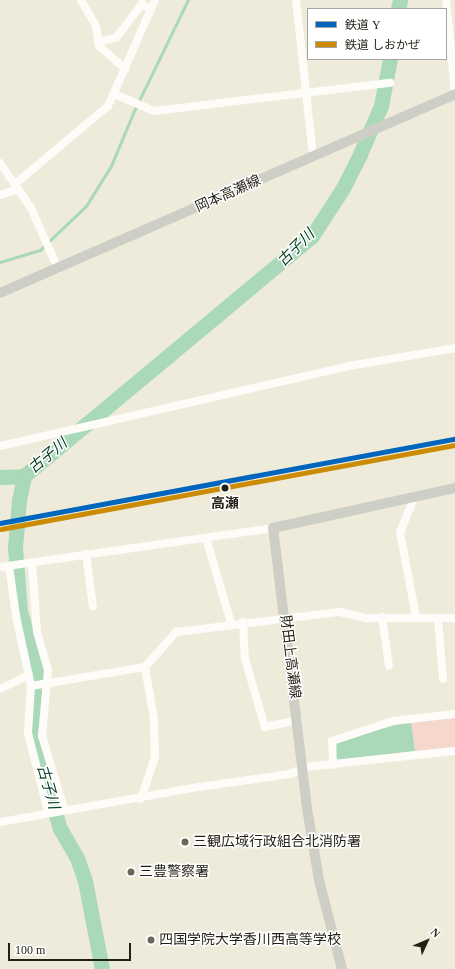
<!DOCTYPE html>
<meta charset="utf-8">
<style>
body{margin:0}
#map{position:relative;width:455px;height:969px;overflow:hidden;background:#efebda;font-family:"Times New Roman","Noto Sans JP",serif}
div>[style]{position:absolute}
.green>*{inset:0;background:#f6d7cb}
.water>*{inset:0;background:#aad9ba}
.stream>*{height:2.5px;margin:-1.25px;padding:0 1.25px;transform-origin:1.25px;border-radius:1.25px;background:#aad9ba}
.river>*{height:15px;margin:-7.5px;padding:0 7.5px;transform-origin:7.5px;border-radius:7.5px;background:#aad9ba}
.minor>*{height:8px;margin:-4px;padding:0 4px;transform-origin:4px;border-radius:4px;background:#fdfcf9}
.major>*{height:10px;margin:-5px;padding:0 5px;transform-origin:5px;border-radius:5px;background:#cdcfc6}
.rail-1>*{height:5px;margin:-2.5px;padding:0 2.5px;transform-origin:2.5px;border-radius:2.5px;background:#0065bd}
.rail-2>*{height:5px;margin:-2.5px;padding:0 2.5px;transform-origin:2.5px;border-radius:2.5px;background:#cc8b04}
.dots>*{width:11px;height:11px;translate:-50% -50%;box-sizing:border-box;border:2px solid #fff;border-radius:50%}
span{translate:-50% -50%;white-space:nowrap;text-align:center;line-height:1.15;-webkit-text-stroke:3px #fff;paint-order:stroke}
.street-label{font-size:14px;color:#221f14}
.stop-label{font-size:14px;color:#221f14;font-weight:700}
.poi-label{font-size:14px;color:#221f14}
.left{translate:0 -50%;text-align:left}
.water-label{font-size:15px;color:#094129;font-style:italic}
.legend{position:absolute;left:307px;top:8px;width:140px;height:52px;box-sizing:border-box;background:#fff;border:1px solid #a7a5a1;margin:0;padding:5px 7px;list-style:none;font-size:12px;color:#221f14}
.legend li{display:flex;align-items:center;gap:8px;height:20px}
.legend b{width:20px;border:1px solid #a7a5a1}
.north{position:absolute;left:407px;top:921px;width:40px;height:40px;-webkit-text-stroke:3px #fff;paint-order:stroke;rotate:46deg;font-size:11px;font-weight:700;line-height:16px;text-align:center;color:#221f14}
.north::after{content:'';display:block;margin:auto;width:14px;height:18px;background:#221f14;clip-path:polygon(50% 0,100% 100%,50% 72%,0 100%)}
.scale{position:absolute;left:8px;top:943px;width:123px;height:18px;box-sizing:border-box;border:2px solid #221f14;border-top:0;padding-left:5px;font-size:12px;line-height:14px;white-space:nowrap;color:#221f14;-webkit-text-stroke:3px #fff;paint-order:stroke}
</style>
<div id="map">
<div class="green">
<div style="clip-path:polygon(455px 716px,455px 747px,415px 751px,411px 721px)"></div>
</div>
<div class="water">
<div style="clip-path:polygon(411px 721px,415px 751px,336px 760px,334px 741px)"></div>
</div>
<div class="stream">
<div style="left:0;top:262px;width:42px;rotate:-16.7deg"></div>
<div style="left:40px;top:250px;width:64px;rotate:-43.7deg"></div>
<div style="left:86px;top:206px;width:47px;rotate:-58deg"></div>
<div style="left:111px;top:166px;width:60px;rotate:-67.3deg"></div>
<div style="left:134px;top:111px;width:123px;rotate:-64.1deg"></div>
</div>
<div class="river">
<div style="left:398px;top:9px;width:9px;rotate:-77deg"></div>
<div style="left:0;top:477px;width:24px;rotate:-2deg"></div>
<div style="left:102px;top:969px;width:90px;rotate:-100.9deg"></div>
<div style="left:85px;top:881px;width:24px;rotate:-109deg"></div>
<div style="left:77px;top:858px;width:34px;rotate:-120deg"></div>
<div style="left:60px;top:829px;width:81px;rotate:-105.8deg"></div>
<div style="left:38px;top:751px;width:25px;rotate:-97deg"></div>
<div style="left:35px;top:726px;width:31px;rotate:-83deg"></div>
<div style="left:39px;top:695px;width:24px;rotate:-95deg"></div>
<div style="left:37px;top:671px;width:62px;rotate:-105.8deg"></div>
<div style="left:20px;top:611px;width:64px;rotate:-94.5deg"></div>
<div style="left:15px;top:547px;width:47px;rotate:-85.1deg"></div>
<div style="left:19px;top:500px;width:25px;rotate:-78deg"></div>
<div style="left:24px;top:476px;width:375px;rotate:-39.8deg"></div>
<div style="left:312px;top:236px;width:57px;rotate:-57.1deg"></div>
<div style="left:343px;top:188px;width:38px;rotate:-63deg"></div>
<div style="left:360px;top:154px;width:52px;rotate:-66.4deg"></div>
<div style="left:381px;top:106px;width:48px;rotate:-79.2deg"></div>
</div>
<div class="minor">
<div style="left:81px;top:0;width:30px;rotate:60deg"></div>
<div style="left:96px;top:26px;width:20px;rotate:81deg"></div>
<div style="left:99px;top:46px;width:35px;rotate:41deg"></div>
<div style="left:296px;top:0;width:157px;rotate:83.8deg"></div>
<div style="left:446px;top:0;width:91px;rotate:84.4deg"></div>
<div style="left:98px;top:42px;width:18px;rotate:-13deg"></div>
<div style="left:116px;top:38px;width:43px;rotate:-52.6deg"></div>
<div style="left:142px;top:4px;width:9px;rotate:32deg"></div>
<div style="left:114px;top:94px;width:43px;rotate:23deg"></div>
<div style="left:154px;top:111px;width:238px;rotate:-6.8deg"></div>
<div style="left:0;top:163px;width:55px;rotate:55.4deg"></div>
<div style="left:31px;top:208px;width:67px;rotate:66.1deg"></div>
<div style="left:15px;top:184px;width:121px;rotate:-40deg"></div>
<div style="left:108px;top:106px;width:116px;rotate:-66.1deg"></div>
<div style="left:0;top:195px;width:19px;rotate:-18deg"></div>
<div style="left:0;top:446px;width:358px;rotate:-12.9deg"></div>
<div style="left:349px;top:366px;width:108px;rotate:-9.6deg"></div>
<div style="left:414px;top:498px;width:37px;rotate:112deg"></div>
<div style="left:400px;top:532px;width:86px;rotate:79.3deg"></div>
<div style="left:206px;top:538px;width:89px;rotate:73.6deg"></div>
<div style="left:86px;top:554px;width:53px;rotate:82.5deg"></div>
<div style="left:32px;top:563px;width:69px;rotate:85.9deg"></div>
<div style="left:37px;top:632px;width:40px;rotate:74deg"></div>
<div style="left:48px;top:670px;width:66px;rotate:95.2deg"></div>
<div style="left:42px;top:736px;width:76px;rotate:73.2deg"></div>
<div style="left:9px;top:566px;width:50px;rotate:82deg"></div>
<div style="left:16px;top:616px;width:72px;rotate:77.9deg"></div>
<div style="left:31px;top:686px;width:47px;rotate:93.7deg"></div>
<div style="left:28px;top:733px;width:81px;rotate:75.8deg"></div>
<div style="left:0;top:567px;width:276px;rotate:-8.1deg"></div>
<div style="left:382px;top:617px;width:49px;rotate:81.9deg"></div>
<div style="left:438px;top:618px;width:61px;rotate:85.3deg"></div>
<div style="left:243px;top:622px;width:37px;rotate:87deg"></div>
<div style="left:245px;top:659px;width:71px;rotate:73.6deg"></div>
<div style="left:265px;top:727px;width:34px;rotate:-12deg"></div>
<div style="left:31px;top:686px;width:116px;rotate:-9.5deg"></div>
<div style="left:145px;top:667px;width:47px;rotate:-48.5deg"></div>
<div style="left:176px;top:632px;width:165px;rotate:-7deg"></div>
<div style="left:340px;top:612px;width:27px;rotate:13deg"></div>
<div style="left:366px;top:618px;width:89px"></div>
<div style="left:0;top:689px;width:32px;rotate:-26deg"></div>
<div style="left:333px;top:765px;width:24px;rotate:-92deg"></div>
<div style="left:332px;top:741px;width:64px;rotate:-18.2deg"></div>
<div style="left:393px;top:721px;width:62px;rotate:-6.4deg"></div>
<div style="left:141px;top:799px;width:44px;rotate:-71.6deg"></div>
<div style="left:155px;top:757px;width:38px;rotate:-92deg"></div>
<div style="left:154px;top:719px;width:53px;rotate:-99.8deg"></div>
<div style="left:0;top:822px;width:202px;rotate:-10deg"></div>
<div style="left:199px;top:787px;width:92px;rotate:-8.1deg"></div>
<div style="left:290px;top:774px;width:17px;rotate:-25deg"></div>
<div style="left:305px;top:767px;width:151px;rotate:-6.1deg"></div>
</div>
<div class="major">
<div style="left:0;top:293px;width:497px;rotate:-23.6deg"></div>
<div style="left:342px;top:969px;width:92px;rotate:-104.5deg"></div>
<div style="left:319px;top:880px;width:73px;rotate:-99.5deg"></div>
<div style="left:307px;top:808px;width:282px;rotate:-96.9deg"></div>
<div style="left:273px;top:528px;width:186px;rotate:-12.4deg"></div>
</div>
<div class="rail-1">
<div style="left:0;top:523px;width:463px;rotate:-10.5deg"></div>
</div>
<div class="rail-2">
<div style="left:1px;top:529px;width:462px;rotate:-10.5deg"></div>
</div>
<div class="dots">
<div style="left:225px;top:488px;background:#221f14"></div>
<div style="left:185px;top:842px;background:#6a6659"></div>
<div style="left:131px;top:872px;background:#6a6659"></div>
<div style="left:151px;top:940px;background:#6a6659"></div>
</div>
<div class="street-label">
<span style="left:228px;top:194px;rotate:-24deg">岡本高瀬線</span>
<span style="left:290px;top:657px;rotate:83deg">財田上高瀬線</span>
</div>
<div class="stop-label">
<span style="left:225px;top:504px">高瀬</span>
</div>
<div class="poi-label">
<span class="left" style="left:193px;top:842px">三観広域行政組合北消防署</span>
<span class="left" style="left:139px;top:872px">三豊警察署</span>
<span class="left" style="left:159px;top:940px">四国学院大学香川西高等学校</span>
</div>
<div class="water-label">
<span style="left:296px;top:248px;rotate:-45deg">古子川</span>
<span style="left:48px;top:456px;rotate:-40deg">古子川</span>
<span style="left:48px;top:787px;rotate:74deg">古子川</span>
</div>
<ul class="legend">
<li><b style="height:5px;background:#0065bd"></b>鉄道 Y</li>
<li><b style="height:5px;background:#cc8b04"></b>鉄道 しおかぜ</li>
</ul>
<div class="north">N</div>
<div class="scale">100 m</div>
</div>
